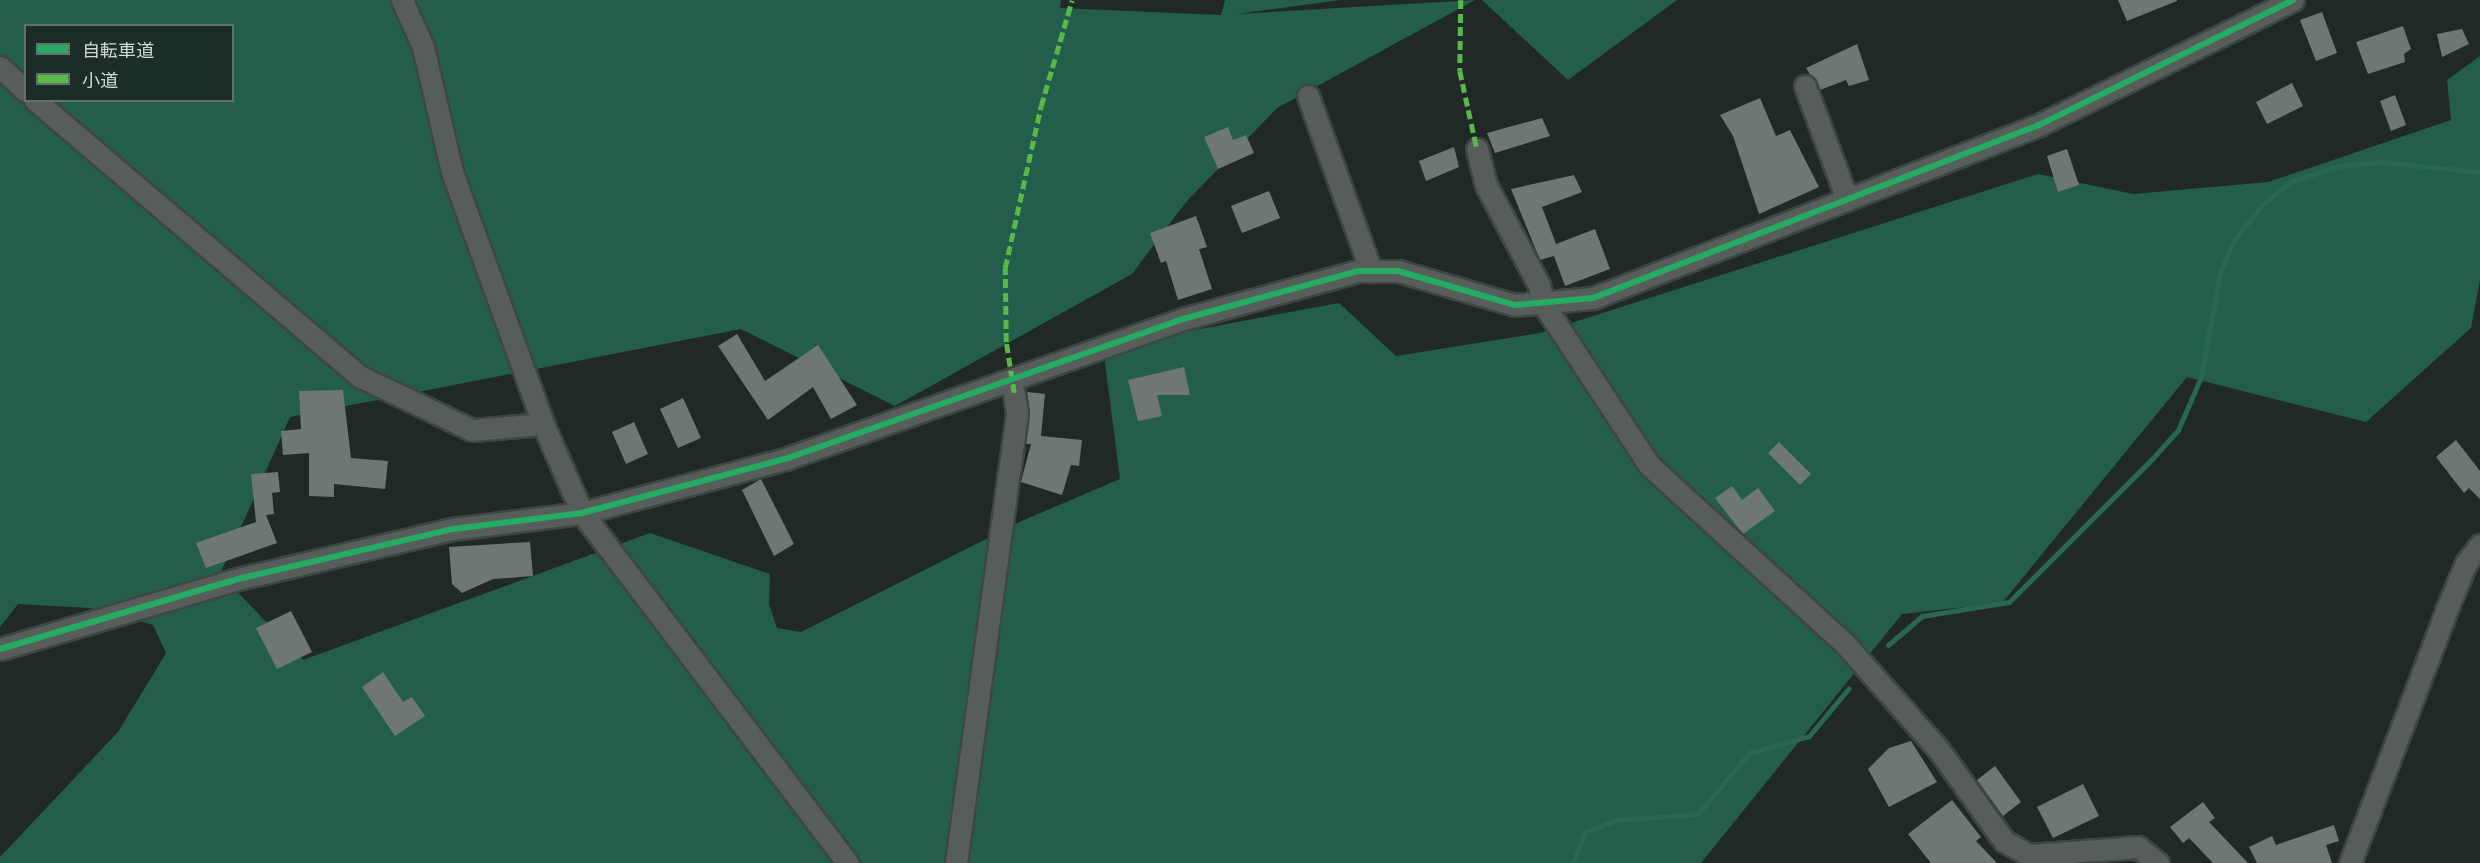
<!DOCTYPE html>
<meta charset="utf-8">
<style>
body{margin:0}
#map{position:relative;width:2480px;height:863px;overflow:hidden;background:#202926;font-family:"PT Sans Narrow","Noto Sans JP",sans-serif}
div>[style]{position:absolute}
.forest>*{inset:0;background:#235d4b}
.stream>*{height:5px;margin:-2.5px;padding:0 2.5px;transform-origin:2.5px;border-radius:2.5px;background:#296654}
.building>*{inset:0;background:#6f7774}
.roads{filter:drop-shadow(2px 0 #3d4643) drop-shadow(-2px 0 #3d4643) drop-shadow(0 2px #3d4643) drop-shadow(0 -2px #3d4643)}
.minor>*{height:21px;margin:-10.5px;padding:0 10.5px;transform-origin:10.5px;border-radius:10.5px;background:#565d5b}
.quiet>*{height:4.5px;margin-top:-2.25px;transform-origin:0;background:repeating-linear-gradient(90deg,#58b947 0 9px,transparent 0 13.5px)}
.cycleway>*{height:6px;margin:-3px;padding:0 3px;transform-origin:3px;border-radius:3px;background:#26ab63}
span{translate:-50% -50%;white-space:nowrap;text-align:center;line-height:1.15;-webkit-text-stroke:6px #1c2d27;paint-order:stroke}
.legend{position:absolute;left:24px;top:24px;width:210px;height:78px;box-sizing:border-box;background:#1c2d27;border:2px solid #64726d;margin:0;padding:8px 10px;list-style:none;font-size:18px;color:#cfdad6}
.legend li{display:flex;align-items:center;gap:12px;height:30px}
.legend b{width:30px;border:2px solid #64726d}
</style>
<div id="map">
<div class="forest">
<div style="clip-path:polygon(evenodd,0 0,1061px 0,1060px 8px,1221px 15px,1225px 0,1341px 0,1236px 14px,1475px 0,1277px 108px,1186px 202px,1132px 274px,895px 406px,741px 329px,290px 417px,220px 574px,303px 660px,650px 533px,770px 574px,769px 604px,777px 628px,801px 632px,1024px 520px,1120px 479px,1103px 347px,1339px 303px,1396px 356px,1540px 333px,2038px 174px,2133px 194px,2268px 182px,2451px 120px,2447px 80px,2480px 56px,2480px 280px,2471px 328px,2366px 422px,2187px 377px,2002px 603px,1902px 614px,1701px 863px,0 863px,0 857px,118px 732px,166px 653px,153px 625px,90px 608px,18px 604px,0 627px,0 0,26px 26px,232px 26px,232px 100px,26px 100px,26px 26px)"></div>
<div style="clip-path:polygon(1482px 0,1677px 0,1568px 80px)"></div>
</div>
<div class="stream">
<div style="left:1888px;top:645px;width:45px;rotate:-40.5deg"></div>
<div style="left:1922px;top:616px;width:88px;rotate:-9.1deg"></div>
<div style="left:2009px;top:602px;width:201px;rotate:-45deg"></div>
<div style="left:2151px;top:460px;width:40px;rotate:-48deg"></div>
<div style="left:2178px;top:430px;width:58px;rotate:-66.5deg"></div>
<div style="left:2201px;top:377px;width:107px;rotate:-79.7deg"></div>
<div style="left:2220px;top:272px;width:36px;rotate:-66deg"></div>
<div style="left:2235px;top:239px;width:43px;rotate:-51.5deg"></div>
<div style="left:2262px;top:205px;width:38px;rotate:-39deg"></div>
<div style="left:2292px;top:181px;width:49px;rotate:-17.7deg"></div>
<div style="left:2339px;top:166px;width:43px;rotate:-5.3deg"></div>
<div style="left:2382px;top:162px;width:99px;rotate:5.8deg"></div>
<div style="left:1573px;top:863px;width:33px;rotate:-69deg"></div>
<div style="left:1585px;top:832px;width:33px;rotate:-21deg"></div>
<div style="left:1616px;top:820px;width:82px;rotate:-4.2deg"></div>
<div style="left:1698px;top:814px;width:80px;rotate:-50.1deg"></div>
<div style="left:1749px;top:753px;width:62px;rotate:-15.8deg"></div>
<div style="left:1809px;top:736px;width:62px;rotate:-50.2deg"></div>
</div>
<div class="building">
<div style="clip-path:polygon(2118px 0,2177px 0,2177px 1px,2127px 21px)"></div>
<div style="clip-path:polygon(2322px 12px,2337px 53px,2316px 61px,2300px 20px)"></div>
<div style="clip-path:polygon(2403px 26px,2411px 49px,2404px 54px,2405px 62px,2368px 74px,2356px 42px)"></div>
<div style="clip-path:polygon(2462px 29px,2469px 44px,2442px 57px,2437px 34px)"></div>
<div style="clip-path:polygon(1857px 44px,1869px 80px,1849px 86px,1846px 80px,1820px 90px,1806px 68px)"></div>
<div style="clip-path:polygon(2292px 83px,2303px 106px,2267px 124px,2256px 102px)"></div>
<div style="clip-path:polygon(2395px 95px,2406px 125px,2391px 131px,2380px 101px)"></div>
<div style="clip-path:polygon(1760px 98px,1776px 136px,1790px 130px,1819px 187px,1759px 214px,1733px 136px,1720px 115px)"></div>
<div style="clip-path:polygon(1542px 118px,1550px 136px,1495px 153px,1487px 133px)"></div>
<div style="clip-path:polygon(1228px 127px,1233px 140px,1246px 135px,1254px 153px,1218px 169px,1204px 137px)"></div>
<div style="clip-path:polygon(1454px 147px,1459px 167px,1426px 181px,1419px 161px)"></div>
<div style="clip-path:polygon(2067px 149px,2079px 185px,2058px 192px,2047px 156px)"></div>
<div style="clip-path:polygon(1574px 175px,1582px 192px,1542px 207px,1556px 244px,1595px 229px,1610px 269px,1565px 286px,1554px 256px,1540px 260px,1511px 189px)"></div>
<div style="clip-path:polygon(1269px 191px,1280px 218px,1242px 233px,1231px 206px)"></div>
<div style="clip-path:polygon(1196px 216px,1207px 247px,1199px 249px,1212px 289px,1178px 300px,1166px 261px,1161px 263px,1150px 233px)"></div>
<div style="clip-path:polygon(737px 334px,765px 381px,818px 345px,857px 405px,831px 419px,813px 387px,768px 420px,718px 346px)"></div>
<div style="clip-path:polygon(1184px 367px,1190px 395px,1157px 395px,1162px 416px,1138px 421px,1128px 380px)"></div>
<div style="clip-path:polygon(343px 390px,351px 458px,388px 461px,385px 489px,334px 484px,334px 497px,309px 496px,309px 453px,283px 455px,281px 431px,301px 429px,299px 391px)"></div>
<div style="clip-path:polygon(1027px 392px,1045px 394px,1041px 436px,1082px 440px,1079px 466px,1071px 465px,1062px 495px,1021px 482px,1031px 444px,1026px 444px)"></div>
<div style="clip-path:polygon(683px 398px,701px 438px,678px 448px,660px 409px)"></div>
<div style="clip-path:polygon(634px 422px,648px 454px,626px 464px,612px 432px)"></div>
<div style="clip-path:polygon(2456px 440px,2480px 471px,2480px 499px,2469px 488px,2464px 493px,2436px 457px)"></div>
<div style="clip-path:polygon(1779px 442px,1811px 474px,1800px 485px,1768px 453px)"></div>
<div style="clip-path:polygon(278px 472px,280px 492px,272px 493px,274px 514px,266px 515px,277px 543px,206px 568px,196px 543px,256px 522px,251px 474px)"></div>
<div style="clip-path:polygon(761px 479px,794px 544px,774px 556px,742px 490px)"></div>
<div style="clip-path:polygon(1732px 486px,1742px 500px,1758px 488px,1775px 511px,1743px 534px,1715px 498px)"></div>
<div style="clip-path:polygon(530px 542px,533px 576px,493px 579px,462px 593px,452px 584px,449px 547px)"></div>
<div style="clip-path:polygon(291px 611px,312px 652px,277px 669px,256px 628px)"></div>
<div style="clip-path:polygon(383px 672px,403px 702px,412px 697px,425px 716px,395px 736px,362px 687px)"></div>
<div style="clip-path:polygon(1911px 741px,1937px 782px,1889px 807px,1868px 769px,1889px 748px)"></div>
<div style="clip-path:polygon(1995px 766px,2021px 802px,2003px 816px,1977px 780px)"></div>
<div style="clip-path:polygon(2083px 784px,2099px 816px,2053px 838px,2037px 807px)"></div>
<div style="clip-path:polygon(1952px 800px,1981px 837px,1976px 841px,1997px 863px,1931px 863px,1908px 834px)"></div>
<div style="clip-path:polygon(2203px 802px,2215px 818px,2209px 822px,2248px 863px,2213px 863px,2189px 838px,2183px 843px,2170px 827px)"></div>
<div style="clip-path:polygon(2334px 825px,2339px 841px,2326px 845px,2332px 863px,2257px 863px,2249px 847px,2272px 836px,2276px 845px)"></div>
</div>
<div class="roads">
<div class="minor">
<div style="left:402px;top:0;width:51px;rotate:65.9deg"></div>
<div style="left:423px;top:47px;width:128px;rotate:76.9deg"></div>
<div style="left:452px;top:172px;width:268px;rotate:70.1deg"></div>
<div style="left:543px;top:424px;width:97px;rotate:66.3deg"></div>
<div style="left:582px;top:513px;width:440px;rotate:52.8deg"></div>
<div style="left:0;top:67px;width:35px;rotate:43deg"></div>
<div style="left:1805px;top:86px;width:121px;rotate:69.6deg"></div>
<div style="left:1308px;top:96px;width:186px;rotate:70.2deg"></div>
<div style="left:35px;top:100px;width:428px;rotate:40.4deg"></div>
<div style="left:361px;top:377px;width:123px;rotate:25.5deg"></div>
<div style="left:472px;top:430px;width:71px;rotate:-4.8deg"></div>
<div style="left:1477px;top:149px;width:37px;rotate:76deg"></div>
<div style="left:1486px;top:185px;width:113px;rotate:62.1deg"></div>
<div style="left:1539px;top:285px;width:21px;rotate:76deg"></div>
<div style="left:1544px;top:305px;width:191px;rotate:56.7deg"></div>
<div style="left:1649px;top:465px;width:267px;rotate:42.4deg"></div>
<div style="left:1846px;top:645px;width:140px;rotate:48.5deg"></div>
<div style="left:1939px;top:750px;width:112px;rotate:54.5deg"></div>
<div style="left:2004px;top:841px;width:29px;rotate:29deg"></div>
<div style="left:2029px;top:855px;width:109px;rotate:-4.2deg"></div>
<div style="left:2138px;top:847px;width:26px;rotate:39deg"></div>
<div style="left:0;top:649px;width:252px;rotate:-16.4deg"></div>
<div style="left:242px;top:578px;width:217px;rotate:-13.1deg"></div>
<div style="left:453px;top:529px;width:130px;rotate:-7.1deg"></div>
<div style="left:582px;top:513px;width:213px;rotate:-14.9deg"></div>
<div style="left:788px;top:458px;width:419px;rotate:-19.4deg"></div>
<div style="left:1183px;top:319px;width:182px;rotate:-15.3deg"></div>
<div style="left:1359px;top:271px;width:39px"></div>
<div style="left:1398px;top:271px;width:122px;rotate:16.2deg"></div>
<div style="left:1515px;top:305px;width:78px;rotate:-5.1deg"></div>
<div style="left:1593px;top:298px;width:478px;rotate:-21.2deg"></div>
<div style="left:2039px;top:125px;width:283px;rotate:-26.2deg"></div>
<div style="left:956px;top:863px;width:394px;rotate:-82.3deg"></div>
<div style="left:1009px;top:473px;width:60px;rotate:-82.3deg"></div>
<div style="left:1017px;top:414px;width:21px;rotate:-98deg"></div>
<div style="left:2350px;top:863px;width:270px;rotate:-69.1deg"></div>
<div style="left:2446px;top:611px;width:52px;rotate:-67.4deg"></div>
<div style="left:2466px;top:563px;width:23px;rotate:-52deg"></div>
</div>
</div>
<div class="quiet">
<div style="left:1461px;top:0;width:71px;rotate:90.8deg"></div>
<div style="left:1460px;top:71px;width:80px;rotate:77.7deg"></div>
<div style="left:1014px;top:393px;width:52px;rotate:-98.9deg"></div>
<div style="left:1006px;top:342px;width:74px;rotate:-90.8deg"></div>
<div style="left:1005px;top:268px;width:166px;rotate:-77.5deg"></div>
<div style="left:1041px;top:106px;width:110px;rotate:-73.7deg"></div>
</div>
<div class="cycleway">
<div style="left:0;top:649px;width:252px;rotate:-16.4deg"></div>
<div style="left:242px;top:578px;width:217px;rotate:-13.1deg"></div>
<div style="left:453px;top:529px;width:130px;rotate:-7.1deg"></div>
<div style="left:582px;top:513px;width:213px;rotate:-14.9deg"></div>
<div style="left:788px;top:458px;width:419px;rotate:-19.4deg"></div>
<div style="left:1183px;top:319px;width:182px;rotate:-15.3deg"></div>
<div style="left:1359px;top:271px;width:39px"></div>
<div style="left:1398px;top:271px;width:122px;rotate:16.2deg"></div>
<div style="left:1515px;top:305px;width:78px;rotate:-5.1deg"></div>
<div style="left:1593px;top:298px;width:478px;rotate:-21.2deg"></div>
<div style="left:2039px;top:125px;width:283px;rotate:-26.2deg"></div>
</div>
<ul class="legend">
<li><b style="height:8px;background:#26ab63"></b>自転車道</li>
<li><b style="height:8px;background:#58b947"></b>小道</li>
</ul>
</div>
